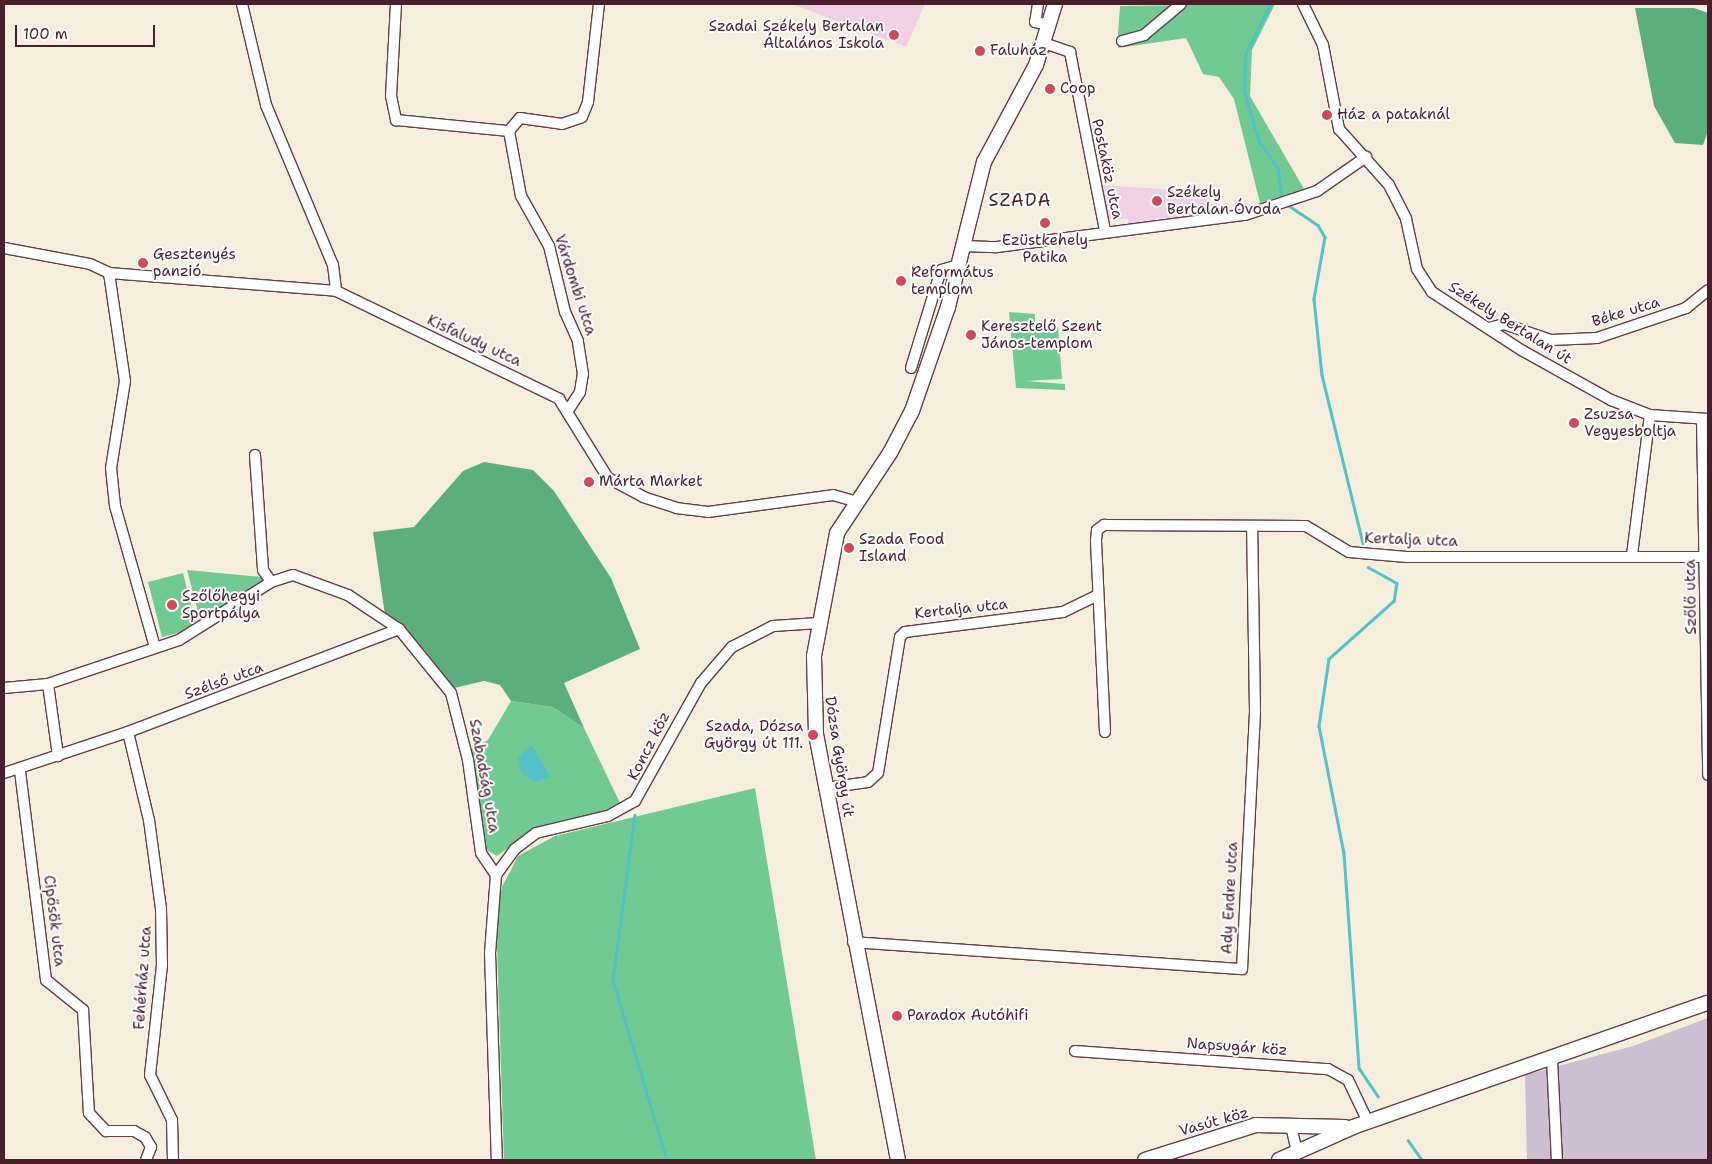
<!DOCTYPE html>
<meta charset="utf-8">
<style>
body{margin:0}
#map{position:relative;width:1712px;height:1164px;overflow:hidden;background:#f5eedc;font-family:"Shantell Sans",sans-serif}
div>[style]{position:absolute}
.built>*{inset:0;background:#efd0e5}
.industrial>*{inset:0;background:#cdbed2}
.green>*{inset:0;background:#70ca92}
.forest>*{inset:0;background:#5cae7c}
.water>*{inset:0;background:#53c1c8}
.stream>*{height:2.5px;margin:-1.25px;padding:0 1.25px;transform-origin:1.25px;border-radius:1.25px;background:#53c1c8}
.roads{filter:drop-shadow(1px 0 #643e46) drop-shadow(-1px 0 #643e46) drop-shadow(0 1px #643e46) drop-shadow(0 -1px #643e46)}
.street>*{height:10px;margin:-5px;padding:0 5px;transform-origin:5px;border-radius:5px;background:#fff}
.secondary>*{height:14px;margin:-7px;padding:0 7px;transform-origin:7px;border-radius:7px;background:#fff}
.dots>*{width:14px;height:14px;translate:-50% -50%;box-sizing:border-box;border:2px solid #fff;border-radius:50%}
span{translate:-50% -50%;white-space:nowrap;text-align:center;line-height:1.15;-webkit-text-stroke:4px #fff;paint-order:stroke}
.poi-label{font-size:15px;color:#4a1f2b}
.right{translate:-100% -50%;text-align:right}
.left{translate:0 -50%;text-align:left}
.street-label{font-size:15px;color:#4a1f2b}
.quarter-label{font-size:18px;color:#4a1f2b;letter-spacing:1px}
.frame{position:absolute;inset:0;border:5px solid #4a1f2b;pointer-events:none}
.scale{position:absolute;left:15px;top:25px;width:140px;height:22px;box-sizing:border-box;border:2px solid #4a1f2b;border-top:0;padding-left:6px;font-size:15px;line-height:18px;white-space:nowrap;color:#4a1f2b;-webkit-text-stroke:4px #fff;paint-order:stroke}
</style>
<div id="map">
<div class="built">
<div style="clip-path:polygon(792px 4px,925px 4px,906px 47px)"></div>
<div style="clip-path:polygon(1099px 185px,1175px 190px,1208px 187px,1214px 214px,1168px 223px,1168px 218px,1156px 218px,1156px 224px,1149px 225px,1148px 220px,1129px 226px,1128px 219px,1106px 219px)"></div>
</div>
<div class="industrial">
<div style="clip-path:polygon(1708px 1018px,1708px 1160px,1527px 1160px,1525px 1075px,1633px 1046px)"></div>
</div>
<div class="green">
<div style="clip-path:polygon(1275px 4px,1252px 50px,1250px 96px,1304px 189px,1260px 203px,1234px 99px,1219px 77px,1203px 74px,1186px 38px,1118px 48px,1118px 34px,1120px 6px)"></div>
<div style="clip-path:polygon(1009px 312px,1035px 314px,1035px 326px,1058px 327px,1062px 379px,1026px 381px,1065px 384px,1065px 390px,1016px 388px)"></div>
<div style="clip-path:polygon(187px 570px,262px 577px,265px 585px,202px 627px)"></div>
<div style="clip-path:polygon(183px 573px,197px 628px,162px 637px,148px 582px)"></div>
<div style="clip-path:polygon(511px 701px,553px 707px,584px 728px,620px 803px,604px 812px,535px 829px,497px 856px,483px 848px,471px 749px,488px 740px)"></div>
<div style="clip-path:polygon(755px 788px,816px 1160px,504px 1160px,496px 913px,502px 887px,518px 856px,555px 836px)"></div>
</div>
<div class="forest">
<div style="clip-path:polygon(1635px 8px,1694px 8px,1708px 13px,1708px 131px,1703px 145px,1675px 143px,1654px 106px)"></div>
<div style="clip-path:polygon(484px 462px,533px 470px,554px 491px,611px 578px,640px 649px,564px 683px,584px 728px,553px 707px,511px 701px,500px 685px,484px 681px,450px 689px,424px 649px,386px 622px,373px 532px,414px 527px,463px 471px)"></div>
</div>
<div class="water">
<div style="clip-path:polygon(532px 745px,550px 777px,535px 782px,522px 773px,518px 757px)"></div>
</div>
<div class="stream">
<div style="left:1271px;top:4px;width:56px;rotate:116.6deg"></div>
<div style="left:1246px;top:54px;width:36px;rotate:93deg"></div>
<div style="left:1244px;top:90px;width:53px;rotate:73.6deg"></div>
<div style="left:1259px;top:141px;width:33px;rotate:55deg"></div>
<div style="left:1278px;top:168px;width:31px;rotate:83deg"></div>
<div style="left:1288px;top:205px;width:36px;rotate:34deg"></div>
<div style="left:1318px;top:225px;width:14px;rotate:60deg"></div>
<div style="left:1325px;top:237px;width:63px;rotate:100.1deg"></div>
<div style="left:1314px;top:299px;width:76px;rotate:84deg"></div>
<div style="left:1322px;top:375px;width:173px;rotate:76.3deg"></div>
<div style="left:1368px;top:567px;width:33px;rotate:29deg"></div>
<div style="left:1397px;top:583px;width:18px;rotate:99deg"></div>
<div style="left:1394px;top:601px;width:87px;rotate:138.3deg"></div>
<div style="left:1329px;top:659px;width:68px;rotate:98.5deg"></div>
<div style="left:1319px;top:726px;width:129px;rotate:78.9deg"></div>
<div style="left:1344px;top:853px;width:216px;rotate:86deg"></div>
<div style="left:1359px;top:1068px;width:34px;rotate:56deg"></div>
<div style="left:635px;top:815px;width:166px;rotate:97.6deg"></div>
<div style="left:613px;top:980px;width:188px;rotate:73.3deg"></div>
<div style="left:1408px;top:1140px;width:24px;rotate:55deg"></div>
</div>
<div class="roads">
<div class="street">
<div style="left:242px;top:4px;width:104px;rotate:76.6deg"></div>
<div style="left:266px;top:105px;width:173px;rotate:67.3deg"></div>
<div style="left:333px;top:265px;width:26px;rotate:83deg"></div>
<div style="left:396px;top:4px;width:92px;rotate:93.1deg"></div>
<div style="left:391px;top:96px;width:25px;rotate:78deg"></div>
<div style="left:396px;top:120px;width:114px;rotate:5.6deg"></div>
<div style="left:1038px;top:4px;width:18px;rotate:99deg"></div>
<div style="left:1035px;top:22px;width:14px;rotate:12deg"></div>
<div style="left:1303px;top:4px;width:46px;rotate:64deg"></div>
<div style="left:1323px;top:45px;width:86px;rotate:79.2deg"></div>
<div style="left:1339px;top:129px;width:75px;rotate:48.2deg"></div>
<div style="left:1389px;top:185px;width:38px;rotate:63deg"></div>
<div style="left:1406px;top:219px;width:51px;rotate:77.6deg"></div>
<div style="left:1417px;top:269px;width:27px;rotate:57deg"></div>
<div style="left:1432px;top:292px;width:108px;rotate:33deg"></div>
<div style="left:1523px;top:351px;width:101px;rotate:29.1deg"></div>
<div style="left:1611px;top:400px;width:42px;rotate:21deg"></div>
<div style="left:1650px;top:415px;width:58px;rotate:3.9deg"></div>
<div style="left:1122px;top:41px;width:23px;rotate:-15deg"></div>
<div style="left:1144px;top:35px;width:48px;rotate:-40deg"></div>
<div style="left:1044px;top:43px;width:28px;rotate:19deg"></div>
<div style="left:1070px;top:52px;width:182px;rotate:78.9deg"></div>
<div style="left:963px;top:246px;width:34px;rotate:2deg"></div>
<div style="left:997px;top:247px;width:250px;rotate:-7.4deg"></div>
<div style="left:1245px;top:215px;width:76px;rotate:-18.4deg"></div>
<div style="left:1317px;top:191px;width:60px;rotate:-34.8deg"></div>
<div style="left:4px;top:248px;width:87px;rotate:10.5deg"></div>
<div style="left:90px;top:264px;width:21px;rotate:25deg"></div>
<div style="left:109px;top:273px;width:228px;rotate:4.5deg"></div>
<div style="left:336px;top:291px;width:248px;rotate:25.8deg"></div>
<div style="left:559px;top:399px;width:93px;rotate:58.2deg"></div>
<div style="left:608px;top:478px;width:40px;rotate:28deg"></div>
<div style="left:643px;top:497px;width:35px;rotate:18deg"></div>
<div style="left:676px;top:508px;width:32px;rotate:7deg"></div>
<div style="left:708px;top:512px;width:126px;rotate:-7.7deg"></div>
<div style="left:833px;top:495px;width:22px;rotate:16deg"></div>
<div style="left:109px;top:273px;width:109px;rotate:81.6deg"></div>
<div style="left:125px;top:381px;width:88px;rotate:99.1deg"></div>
<div style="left:111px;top:468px;width:38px;rotate:84deg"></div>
<div style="left:115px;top:506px;width:147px;rotate:74.2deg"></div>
<div style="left:1489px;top:328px;width:16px;rotate:-15deg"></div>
<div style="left:1504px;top:324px;width:50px;rotate:18.8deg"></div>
<div style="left:1551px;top:340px;width:46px;rotate:-2.5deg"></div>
<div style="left:1597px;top:338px;width:94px;rotate:-18.6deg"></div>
<div style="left:1686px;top:308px;width:28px;rotate:-39deg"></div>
<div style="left:911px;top:368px;width:102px;rotate:-73deg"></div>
<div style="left:941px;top:270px;width:19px;rotate:-16deg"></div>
<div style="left:569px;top:409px;width:20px;rotate:-57deg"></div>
<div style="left:580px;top:392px;width:18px;rotate:-81deg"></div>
<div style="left:583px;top:374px;width:33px;rotate:-99deg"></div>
<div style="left:578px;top:341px;width:32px;rotate:-114deg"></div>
<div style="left:565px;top:312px;width:68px;rotate:-103.6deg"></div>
<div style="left:549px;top:246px;width:57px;rotate:-119.2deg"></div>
<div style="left:521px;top:196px;width:66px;rotate:-100.5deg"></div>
<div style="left:509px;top:131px;width:17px;rotate:-50deg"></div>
<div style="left:520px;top:118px;width:42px;rotate:8.1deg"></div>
<div style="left:562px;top:124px;width:21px;rotate:-19deg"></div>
<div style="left:582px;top:117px;width:16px;rotate:-68deg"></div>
<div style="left:588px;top:102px;width:99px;rotate:-83.6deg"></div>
<div style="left:1702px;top:419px;width:356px;rotate:89deg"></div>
<div style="left:255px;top:455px;width:115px;rotate:86deg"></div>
<div style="left:263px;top:570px;width:14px;rotate:56deg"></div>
<div style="left:1632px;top:555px;width:141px;rotate:-82.7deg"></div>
<div style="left:48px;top:684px;width:73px;rotate:82.1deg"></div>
<div style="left:4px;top:688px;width:44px;rotate:-5.2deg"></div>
<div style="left:48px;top:684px;width:138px;rotate:-18.6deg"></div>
<div style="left:179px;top:640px;width:109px;rotate:-32.2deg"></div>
<div style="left:271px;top:582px;width:23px;rotate:-18deg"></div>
<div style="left:293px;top:575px;width:59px;rotate:20deg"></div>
<div style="left:348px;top:595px;width:61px;rotate:33.7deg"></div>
<div style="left:399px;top:629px;width:82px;rotate:50.9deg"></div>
<div style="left:451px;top:693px;width:69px;rotate:75.8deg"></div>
<div style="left:468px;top:760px;width:94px;rotate:82deg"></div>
<div style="left:481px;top:853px;width:27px;rotate:56deg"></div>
<div style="left:496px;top:875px;width:78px;rotate:94.4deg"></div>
<div style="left:490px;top:953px;width:207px;rotate:88.1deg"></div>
<div style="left:128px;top:732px;width:90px;rotate:76.6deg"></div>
<div style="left:149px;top:820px;width:90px;rotate:82.3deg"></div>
<div style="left:161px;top:909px;width:56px;rotate:89deg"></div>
<div style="left:162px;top:965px;width:111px;rotate:96.2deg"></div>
<div style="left:150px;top:1075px;width:50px;rotate:63.9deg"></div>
<div style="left:172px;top:1120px;width:40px;rotate:88.6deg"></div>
<div style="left:1105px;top:732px;width:192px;rotate:-92.7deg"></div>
<div style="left:1096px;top:540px;width:10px;rotate:-84deg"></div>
<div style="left:1097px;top:530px;width:9px;rotate:-36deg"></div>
<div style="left:1104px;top:525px;width:202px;rotate:0.3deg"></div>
<div style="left:1306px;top:526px;width:50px;rotate:31.2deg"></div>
<div style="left:1349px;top:552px;width:58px;rotate:4.9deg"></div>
<div style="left:1407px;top:557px;width:301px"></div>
<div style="left:20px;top:771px;width:211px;rotate:82.9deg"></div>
<div style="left:46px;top:980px;width:48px;rotate:39deg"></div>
<div style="left:83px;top:1010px;width:103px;rotate:86.7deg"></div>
<div style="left:89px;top:1113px;width:25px;rotate:47deg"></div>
<div style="left:106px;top:1131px;width:28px"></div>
<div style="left:134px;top:1131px;width:13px;rotate:29deg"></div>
<div style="left:145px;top:1137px;width:12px;rotate:59deg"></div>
<div style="left:151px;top:1147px;width:14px;rotate:111deg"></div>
<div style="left:4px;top:773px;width:131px;rotate:-18.3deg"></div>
<div style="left:128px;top:732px;width:290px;rotate:-20.8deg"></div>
<div style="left:826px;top:788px;width:42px;rotate:-8.1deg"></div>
<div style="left:868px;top:782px;width:13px;rotate:-42deg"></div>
<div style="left:878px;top:773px;width:138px;rotate:-80.8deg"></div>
<div style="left:900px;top:637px;width:7px;rotate:-45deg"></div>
<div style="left:905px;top:632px;width:159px;rotate:-7.2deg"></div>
<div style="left:1063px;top:612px;width:39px;rotate:-26deg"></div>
<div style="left:496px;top:875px;width:32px;rotate:-54deg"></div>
<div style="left:515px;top:849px;width:26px;rotate:-37deg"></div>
<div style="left:536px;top:833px;width:74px;rotate:-13.3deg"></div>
<div style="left:608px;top:816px;width:31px;rotate:-29deg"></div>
<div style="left:635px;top:801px;width:135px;rotate:-60.8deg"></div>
<div style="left:701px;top:683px;width:48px;rotate:-49.3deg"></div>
<div style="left:732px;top:647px;width:46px;rotate:-27.1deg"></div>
<div style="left:773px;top:626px;width:46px;rotate:-3.7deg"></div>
<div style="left:853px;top:942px;width:390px;rotate:4deg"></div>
<div style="left:1242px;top:969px;width:258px;rotate:-87.1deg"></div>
<div style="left:1255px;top:711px;width:182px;rotate:-90.9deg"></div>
<div style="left:1075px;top:1051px;width:254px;rotate:4.1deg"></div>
<div style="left:1328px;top:1069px;width:23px;rotate:29deg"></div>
<div style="left:1348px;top:1080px;width:47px;rotate:64.5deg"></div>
<div style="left:1552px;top:1059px;width:101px;rotate:87.2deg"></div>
<div style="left:1291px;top:1126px;width:27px;rotate:77deg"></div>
</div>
<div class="secondary">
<div style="left:898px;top:1160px;width:435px;rotate:-100.9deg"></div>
<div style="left:816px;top:733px;width:77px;rotate:-91.5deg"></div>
<div style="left:814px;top:656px;width:125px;rotate:-79.4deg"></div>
<div style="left:837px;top:533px;width:96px;rotate:-56.5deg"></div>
<div style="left:890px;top:453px;width:47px;rotate:-62.4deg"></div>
<div style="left:912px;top:411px;width:110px;rotate:-70.9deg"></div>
<div style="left:948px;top:307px;width:149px;rotate:-76.1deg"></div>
<div style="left:984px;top:162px;width:110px;rotate:-61.8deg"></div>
<div style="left:1036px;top:65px;width:64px;rotate:-72.7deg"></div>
<div style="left:1145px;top:1160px;width:116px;rotate:-17.5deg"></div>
<div style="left:1256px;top:1125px;width:89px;rotate:1.3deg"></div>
<div style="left:1279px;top:1160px;width:81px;rotate:-24deg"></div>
<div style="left:1353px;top:1127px;width:376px;rotate:-19.3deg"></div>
</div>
</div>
<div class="dots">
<div style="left:894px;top:35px;background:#d1495b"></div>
<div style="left:980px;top:51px;background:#d1495b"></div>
<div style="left:1050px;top:89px;background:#d1495b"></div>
<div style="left:1327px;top:115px;background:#d1495b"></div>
<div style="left:1157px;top:201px;background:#d1495b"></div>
<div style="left:1045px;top:223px;background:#d1495b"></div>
<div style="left:143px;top:263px;background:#d1495b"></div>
<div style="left:901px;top:281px;background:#d1495b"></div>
<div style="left:971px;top:335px;background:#d1495b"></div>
<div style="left:1574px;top:423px;background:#d1495b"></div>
<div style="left:589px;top:482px;background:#d1495b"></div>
<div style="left:849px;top:548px;background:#d1495b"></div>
<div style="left:172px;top:605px;background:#d1495b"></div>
<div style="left:813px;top:735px;background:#d1495b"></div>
<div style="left:897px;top:1016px;background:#d1495b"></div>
</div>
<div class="poi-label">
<span class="right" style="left:884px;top:35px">Szadai Székely Bertalan<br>Általános Iskola</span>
<span class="left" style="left:990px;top:51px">Faluház</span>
<span class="left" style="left:1060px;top:89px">Coop</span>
<span class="left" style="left:1337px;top:115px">Ház a pataknál</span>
<span class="left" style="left:1167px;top:201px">Székely<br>Bertalan Óvoda</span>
<span style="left:1045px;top:249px">Ezüstkehely<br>Patika</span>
<span class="left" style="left:153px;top:263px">Gesztenyés<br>panzió</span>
<span class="left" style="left:911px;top:281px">Református<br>templom</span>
<span class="left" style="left:981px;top:335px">Keresztelő Szent<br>János-templom</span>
<span class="left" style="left:1584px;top:423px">Zsuzsa<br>Vegyesboltja</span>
<span class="left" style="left:599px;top:482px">Márta Market</span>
<span class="left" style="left:859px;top:548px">Szada Food<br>Island</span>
<span class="left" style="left:182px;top:605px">Szőlőhegyi<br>Sportpálya</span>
<span class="right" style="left:803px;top:735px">Szada, Dózsa<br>György út 111.</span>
<span class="left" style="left:907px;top:1016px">Paradox Autóhifi</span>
</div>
<div class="street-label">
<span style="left:1107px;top:169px;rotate:78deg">Postaköz utca</span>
<span style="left:575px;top:285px;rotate:72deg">Várdombi utca</span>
<span style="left:1626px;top:312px;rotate:-17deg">Béke utca</span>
<span style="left:1510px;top:323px;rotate:32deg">Székely Bertalan út</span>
<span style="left:474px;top:341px;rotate:25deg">Kisfaludy utca</span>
<span style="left:1411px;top:540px;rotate:2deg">Kertalja utca</span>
<span style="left:1691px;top:597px;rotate:-91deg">Szőlő utca</span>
<span style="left:961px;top:609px;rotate:-6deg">Kertalja utca</span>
<span style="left:224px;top:681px;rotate:-20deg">Szélső utca</span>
<span style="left:649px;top:746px;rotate:-63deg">Koncz köz</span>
<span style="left:839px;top:757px;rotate:81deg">Dózsa György út</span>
<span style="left:484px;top:776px;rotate:80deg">Szabadság utca</span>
<span style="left:1230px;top:898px;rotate:-87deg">Ady Endre utca</span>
<span style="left:54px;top:921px;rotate:83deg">Cipősök utca</span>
<span style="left:143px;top:978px;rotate:-86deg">Fehérház utca</span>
<span style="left:1237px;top:1047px;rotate:4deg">Napsugár köz</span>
<span style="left:1214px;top:1122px;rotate:-16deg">Vasút köz</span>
</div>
<div class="quarter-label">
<span style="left:1020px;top:200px">SZADA</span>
</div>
<div class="frame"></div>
<div class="scale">100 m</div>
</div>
